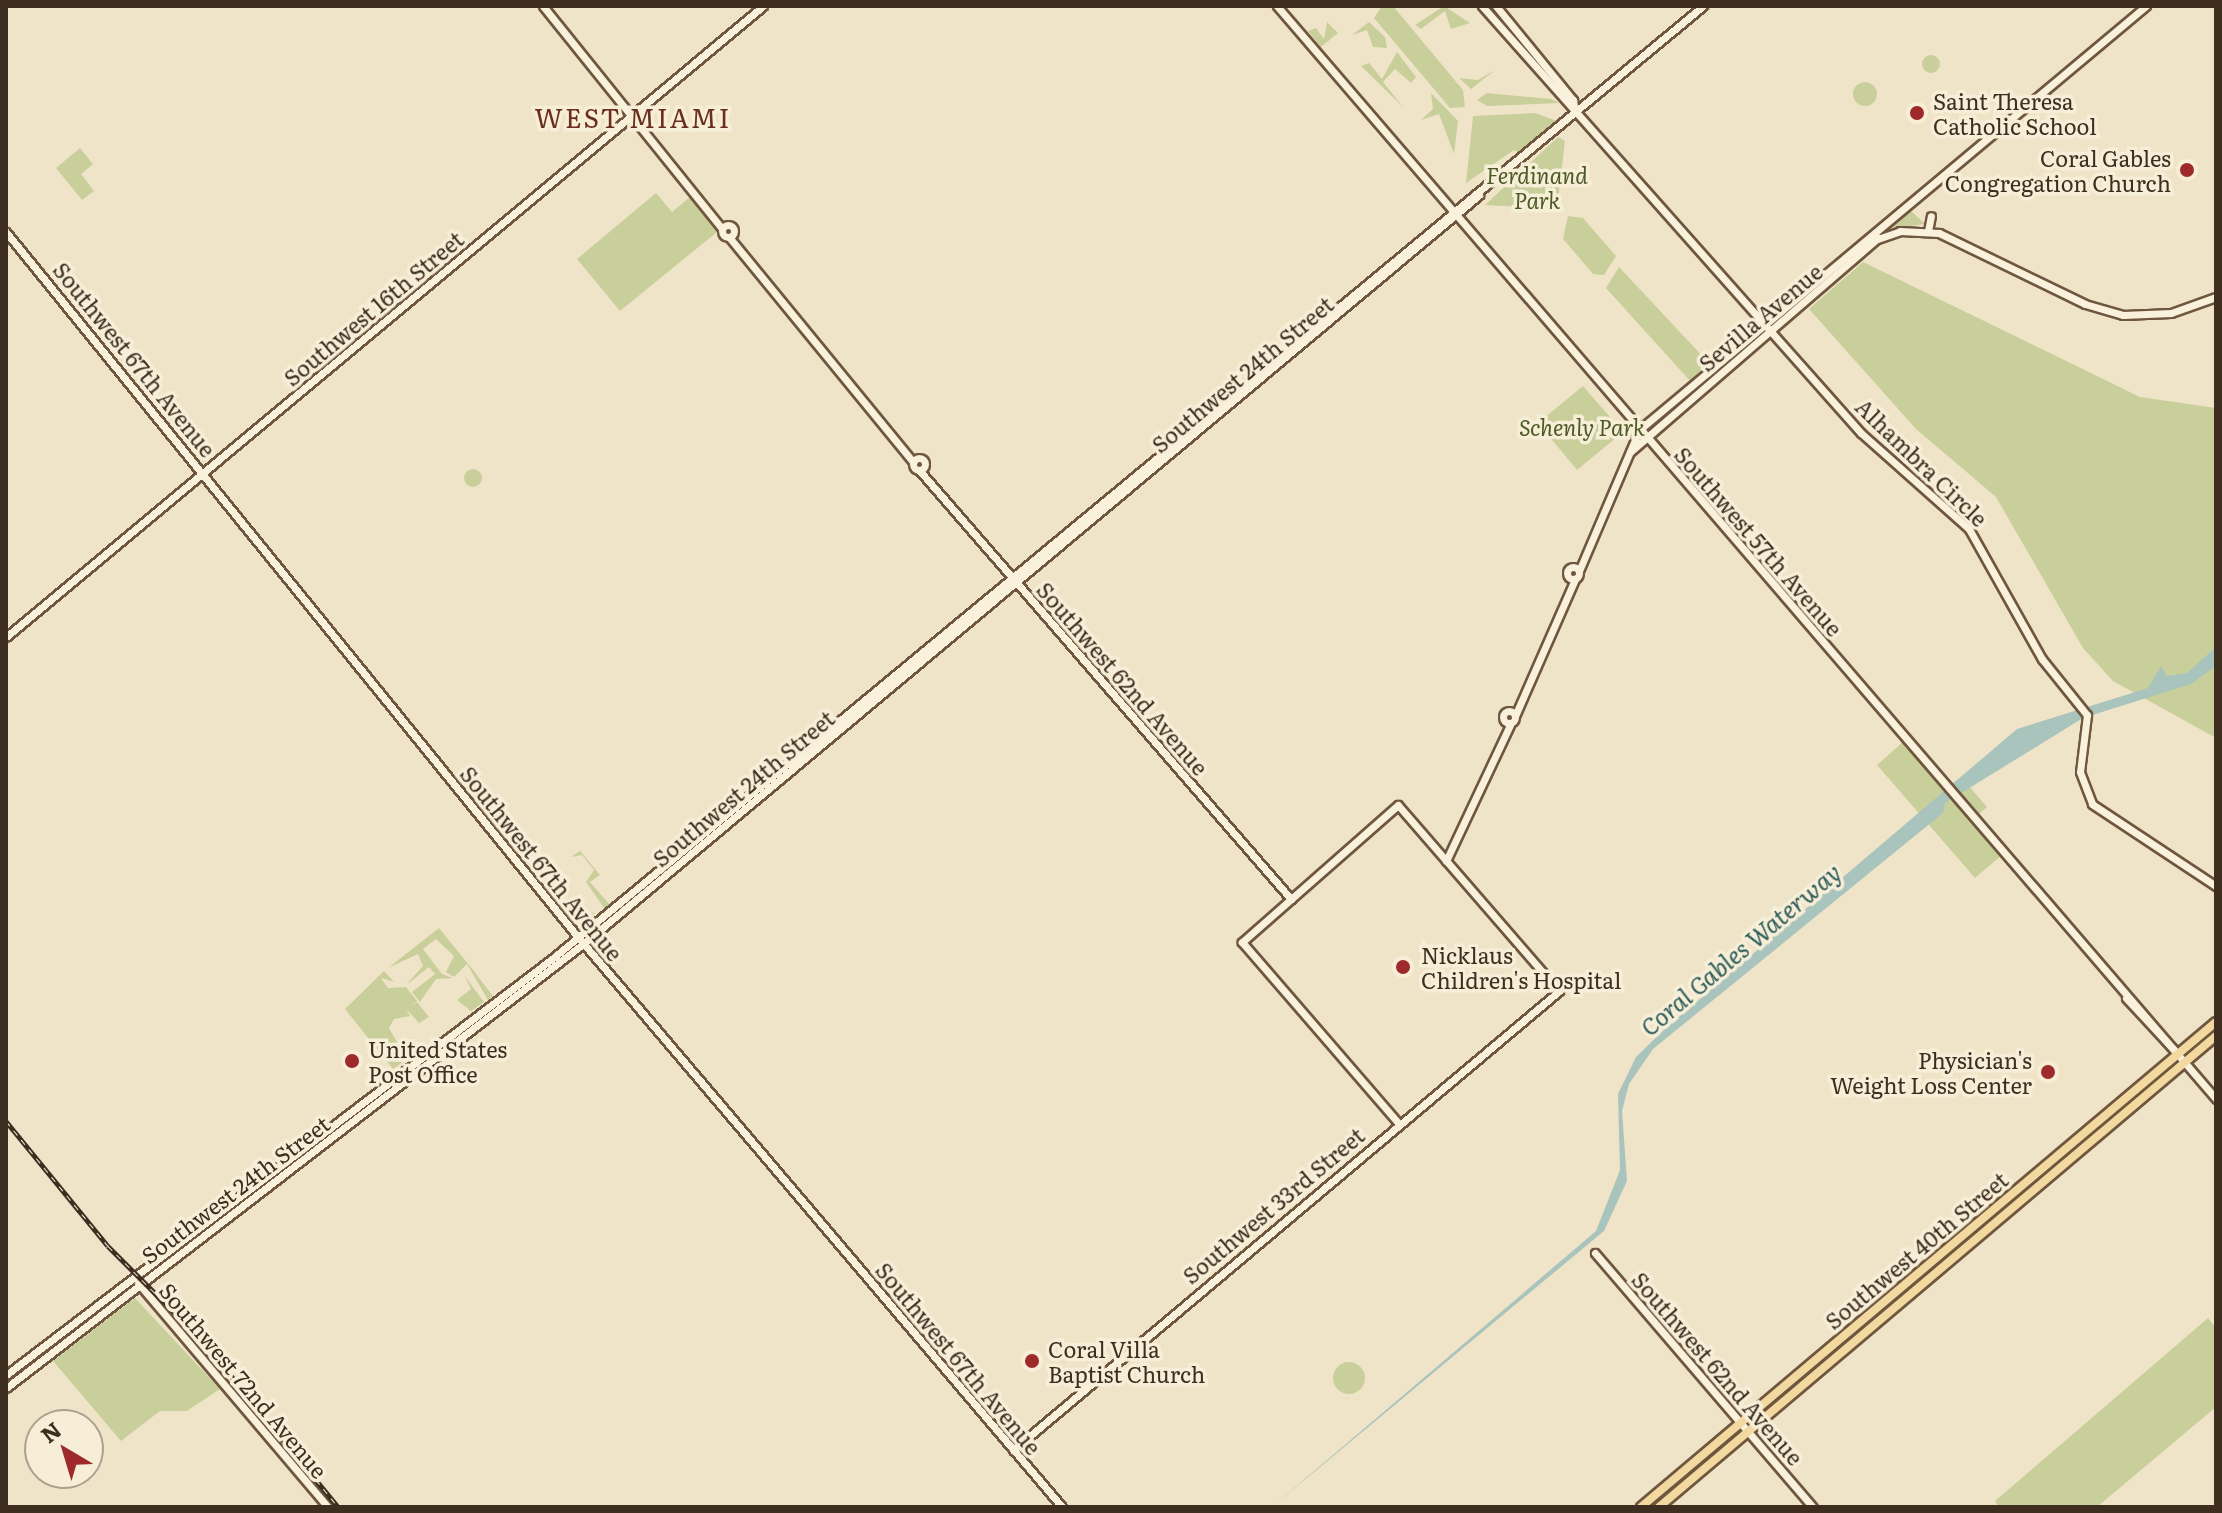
<!DOCTYPE html>
<style>
body{margin:0}
#map{position:relative;width:2222px;height:1513px;overflow:hidden;background:#f0e4c8;font-family:Literata,serif}
div>[style]{position:absolute}
.green>*{inset:0;background:#c9cf9b}
.round{border-radius:50%}
.water>*{inset:0;background:#a9c4bc}
.roads{filter:drop-shadow(2px 0 #6f573f) drop-shadow(-2px 0 #6f573f) drop-shadow(0 2px #6f573f) drop-shadow(0 -2px #6f573f)}
.secondary>*{height:7px;margin:-3.5px;padding:0 3.5px;transform-origin:3.5px;border-radius:3.5px;background:#faf1dc}
.secondary>.ring{margin:-3.5px;padding:0;box-sizing:content-box;background:none;border:7px solid #faf1dc;border-radius:50%}
.primary>*{height:8px;margin:-4px;padding:0 4px;transform-origin:4px;border-radius:4px;background:#f3d9a0}
.rail>*{height:5px;margin-top:-2.5px;transform-origin:0;background:repeating-linear-gradient(90deg,#f7eed8 0 6px,#3d2e20 0 12px);box-sizing:border-box;border-block:2px solid #3d2e20}
.dots>*{width:22px;height:22px;translate:-50% -50%;box-sizing:border-box;border:4px solid #f7eed8;border-radius:50%}
span{translate:-50% -50%;white-space:nowrap;text-align:center;line-height:1.15;-webkit-text-stroke:7px #f7eed8;paint-order:stroke}
.poi-label{font-size:22px;color:#3d2e20}
.left{translate:0 -50%;text-align:left}
.right{translate:-100% -50%;text-align:right}
.park-label{font-size:22px;color:#4d5a26;font-style:italic}
.street-label{font-size:22px;color:#3d2e20}
.water-label{font-size:24px;color:#2f5d5a;font-style:italic}
.quarter-label{font-size:26px;color:#6b2e1e;letter-spacing:2px}
.frame{position:absolute;inset:0;border:8px solid #3d2e20;pointer-events:none}
.north{position:absolute;left:24px;top:1409px;width:80px;height:80px;box-sizing:border-box;background:#f7eed8;border:2px solid #ada18e;border-radius:50%;rotate:322deg;font-size:22px;font-weight:700;line-height:32px;text-align:center;color:#3d2e20}
.north::after{content:'';display:block;margin:auto;width:28px;height:36px;background:#9e2a2b;clip-path:polygon(50% 0,100% 100%,50% 72%,0 100%)}
</style>
<div id="map">
<div class="green">
<div style="clip-path:polygon(1382px 6px,1393px 6px,1463px 90px,1465px 107px,1450px 108px,1374px 18px)"></div>
<div style="clip-path:polygon(1444px 6px,1470px 23px,1451px 29px,1445px 11px,1421px 29px,1415px 25px)"></div>
<div style="clip-path:polygon(1327px 22px,1338px 33px,1321px 47px,1308px 31px,1316px 28px,1324px 39px)"></div>
<div style="clip-path:polygon(1369px 22px,1385px 37px,1387px 48px,1373px 47px,1367px 30px,1352px 35px)"></div>
<div style="clip-path:polygon(1397px 52px,1416px 77px,1411px 83px,1395px 69px,1383px 82px,1403px 107px,1361px 66px,1369px 63px,1382px 79px)"></div>
<div class="round" style="left:1922px;top:55px;width:18px;height:18px"></div>
<div style="clip-path:polygon(1495px 70px,1471px 89px,1459px 78px,1478px 80px)"></div>
<div class="round" style="left:1853px;top:82px;width:24px;height:24px"></div>
<div style="clip-path:polygon(1431px 93px,1458px 121px,1454px 154px,1439px 114px,1421px 120px,1433px 109px)"></div>
<div style="clip-path:polygon(1487px 93px,1551px 99px,1559px 103px,1487px 106px,1477px 100px)"></div>
<div style="clip-path:polygon(1535px 113px,1557px 121px,1520px 153px,1514px 150px,1466px 183px,1473px 116px)"></div>
<div style="clip-path:polygon(1558px 137px,1565px 141px,1557px 209px,1485px 205px)"></div>
<div style="clip-path:polygon(80px 148px,93px 164px,81px 174px,94px 191px,82px 200px,56px 168px)"></div>
<div style="clip-path:polygon(656px 193px,672px 212px,690px 197px,717px 232px,620px 311px,577px 259px)"></div>
<div style="clip-path:polygon(1911px 211px,1925px 224px,1893px 228px,1893px 227px)"></div>
<div style="clip-path:polygon(1568px 216px,1583px 218px,1616px 256px,1604px 275px,1593px 274px,1563px 239px)"></div>
<div style="clip-path:polygon(1863px 262px,2140px 397px,2216px 408px,2216px 738px,2113px 681px,2083px 648px,1996px 497px,1916px 429px,1809px 309px)"></div>
<div style="clip-path:polygon(1619px 267px,1708px 362px,1691px 382px,1606px 288px)"></div>
<div style="clip-path:polygon(1583px 386px,1623px 432px,1577px 470px,1538px 423px)"></div>
<div class="round" style="left:464px;top:469px;width:18px;height:18px"></div>
<div style="clip-path:polygon(1903px 742px,1944px 790px,1961px 777px,1987px 807px,1972px 820px,2002px 855px,1975px 878px,1877px 765px)"></div>
<div style="clip-path:polygon(580px 851px,600px 875px,590px 882px,610px 905px,605px 909px,586px 882px,594px 870px,582px 855px,571px 857px)"></div>
<div style="clip-path:polygon(561px 867px,546px 881px,576px 918px,585px 921px,595px 911px,588px 923px,576px 922px,545px 884px,546px 877px)"></div>
<div style="clip-path:polygon(439px 928px,473px 970px,493px 996px,488px 1000px,467px 964px,454px 977px,446px 972px,454px 956px,436px 939px,423px 949px,442px 974px,453px 978px,436px 979px,420px 1002px,412px 992px,435px 974px,429px 967px,406px 985px,423px 966px,418px 954px,388px 968px)"></div>
<div style="clip-path:polygon(384px 971px,394px 982px,381px 978px,388px 988px,406px 987px,417px 1001px,412px 1005px,417px 1002px,429px 1017px,419px 1023px,406px 1009px,410px 1016px,394px 1019px,389px 1028px,397px 1042px,381px 1054px,345px 1009px)"></div>
<div style="clip-path:polygon(464px 975px,484px 1002px,471px 1011px,457px 1000px,471px 989px)"></div>
<div style="clip-path:polygon(412px 1037px,406px 1045px,410px 1057px,393px 1069px,382px 1055px,395px 1062px,401px 1057px,394px 1048px)"></div>
<div style="clip-path:polygon(135px 1298px,220px 1389px,187px 1411px,160px 1411px,121px 1441px,53px 1361px)"></div>
<div style="clip-path:polygon(2208px 1318px,2216px 1328px,2216px 1407px,2097px 1507px,1999px 1507px,1995px 1501px)"></div>
<div class="round" style="left:1333px;top:1362px;width:32px;height:32px"></div>
</div>
<div class="water">
<div style="clip-path:polygon(2216px 647px,2216px 666px,2191px 684px,2083px 718px,1945px 803px,1943px 813px,1653px 1049px,1629px 1084px,1622px 1111px,1627px 1181px,1604px 1231px,1272px 1507px,1596px 1231px,1620px 1170px,1618px 1094px,1636px 1057px,1667px 1027px,2017px 729px,2148px 688px,2161px 666px,2167px 676px,2187px 673px)"></div>
</div>
<div class="roads">
<div class="secondary">
<div style="left:543px;top:6px;width:286px;rotate:51.2deg"></div>
<div style="left:1277px;top:6px;width:1441px;rotate:49.33deg"></div>
<div style="left:1482px;top:6px;width:571px;rotate:48.41deg"></div>
<div style="left:1861px;top:433px;width:144px;rotate:41.6deg"></div>
<div style="left:1969px;top:529px;width:149px;rotate:60.7deg"></div>
<div style="left:2042px;top:659px;width:72px;rotate:51.2deg"></div>
<div style="left:2087px;top:715px;width:57px;rotate:97deg"></div>
<div style="left:2080px;top:772px;width:34px;rotate:69deg"></div>
<div style="left:2092px;top:804px;width:149px;rotate:33.5deg"></div>
<div style="left:1496px;top:6px;width:122px;rotate:50.7deg"></div>
<div style="left:1573px;top:100px;width:13px;rotate:81deg"></div>
<div class="ring" style="left:722px;top:225px;width:5px;height:5px"></div>
<div style="left:1928px;top:231px;width:15px;rotate:-79deg"></div>
<div style="left:6px;top:232px;width:908px;rotate:50.95deg"></div>
<div style="left:578px;top:937px;width:748px;rotate:49.66deg"></div>
<div style="left:729px;top:237px;width:291px;rotate:50.7deg"></div>
<div style="left:1866px;top:243px;width:36px;rotate:-19deg"></div>
<div style="left:1900px;top:231px;width:39px;rotate:3deg"></div>
<div style="left:1939px;top:233px;width:162px;rotate:25.9deg"></div>
<div style="left:2085px;top:304px;width:40px;rotate:16deg"></div>
<div style="left:2123px;top:315px;width:48px;rotate:-2.4deg"></div>
<div style="left:2171px;top:313px;width:48px;rotate:-19.6deg"></div>
<div style="left:1630px;top:452px;width:328px;rotate:-40.8deg"></div>
<div class="ring" style="left:913px;top:458px;width:5px;height:5px"></div>
<div style="left:919px;top:470px;width:568px;rotate:49.07deg"></div>
<div class="ring" style="left:1567px;top:567px;width:5px;height:5px"></div>
<div style="left:1579px;top:571px;width:153px;rotate:-66.9deg"></div>
<div style="left:1639px;top:430px;width:661px;rotate:-39.91deg"></div>
<div style="left:6px;top:637px;width:985px;rotate:-39.81deg"></div>
<div class="ring" style="left:1503px;top:711px;width:5px;height:5px"></div>
<div style="left:1515px;top:716px;width:150px;rotate:-66.3deg"></div>
<div style="left:1446px;top:861px;width:150px;rotate:-64.8deg"></div>
<div style="left:2126px;top:998px;width:75px;rotate:47.2deg"></div>
<div style="left:1595px;top:1253px;width:335px;rotate:49.4deg"></div>
<div style="left:138px;top:1283px;width:294px;rotate:49.7deg"></div>
<div style="left:6px;top:1375px;width:688px;rotate:-37.32deg"></div>
<div style="left:553px;top:958px;width:1493px;rotate:-39.62deg"></div>
<div style="left:6px;top:1388px;width:728px;rotate:-37.58deg"></div>
<div style="left:583px;top:944px;width:1168px;rotate:-39.89deg"></div>
<div style="left:1013px;top:1450px;width:713px;rotate:-40.05deg"></div>
<div style="left:1559px;top:991px;width:246px;rotate:-130.9deg"></div>
<div style="left:1398px;top:805px;width:208px;rotate:138.7deg"></div>
<div style="left:1242px;top:942px;width:240px;rotate:49.2deg"></div>
</div>
<div class="primary">
<div style="left:1641px;top:1507px;width:752px;rotate:-40.15deg"></div>
<div style="left:1659px;top:1507px;width:729px;rotate:-40.22deg"></div>
</div>
</div>
<div class="rail">
<div style="left:6px;top:1121px;width:161px;rotate:50.8deg"></div>
<div style="left:108px;top:1246px;width:133px;rotate:45deg"></div>
<div style="left:202px;top:1340px;width:215px;rotate:50.8deg"></div>
</div>
<div class="dots">
<div style="left:1917px;top:113px;background:#9e2a2b"></div>
<div style="left:2187px;top:170px;background:#9e2a2b"></div>
<div style="left:1403px;top:967px;background:#9e2a2b"></div>
<div style="left:352px;top:1061px;background:#9e2a2b"></div>
<div style="left:2048px;top:1072px;background:#9e2a2b"></div>
<div style="left:1032px;top:1361px;background:#9e2a2b"></div>
</div>
<div class="poi-label">
<span class="left" style="left:1933px;top:113px">Saint Theresa<br>Catholic School</span>
<span class="right" style="left:2171px;top:170px">Coral Gables<br>Congregation Church</span>
<span class="left" style="left:1421px;top:967px">Nicklaus<br>Children's Hospital</span>
<span class="left" style="left:368px;top:1061px">United States<br>Post Office</span>
<span class="right" style="left:2032px;top:1072px">Physician's<br>Weight Loss Center</span>
<span class="left" style="left:1048px;top:1361px">Coral Villa<br>Baptist Church</span>
</div>
<div class="park-label">
<span style="left:1537px;top:187px">Ferdinand<br>Park</span>
<span style="left:1582px;top:427px">Schenly Park</span>
</div>
<div class="street-label">
<span style="left:373px;top:308px;rotate:-40deg">Southwest 16th Street</span>
<span style="left:1760px;top:317px;rotate:-40deg">Sevilla Avenue</span>
<span style="left:135px;top:359px;rotate:51deg">Southwest 67th Avenue</span>
<span style="left:1242px;top:374px;rotate:-40deg">Southwest 24th Street</span>
<span style="left:1922px;top:462px;rotate:44deg">Alhambra Circle</span>
<span style="left:1759px;top:541px;rotate:49deg">Southwest 57th Avenue</span>
<span style="left:1123px;top:678px;rotate:49deg">Southwest 62nd Avenue</span>
<span style="left:743px;top:788px;rotate:-40deg">Southwest 24th Street</span>
<span style="left:542px;top:863px;rotate:51deg">Southwest 67th Avenue</span>
<span style="left:235px;top:1189px;rotate:-37deg">Southwest 24th Street</span>
<span style="left:1273px;top:1205px;rotate:-40deg">Southwest 33rd Street</span>
<span style="left:1916px;top:1250px;rotate:-40deg">Southwest 40th Street</span>
<span style="left:959px;top:1358px;rotate:50deg">Southwest 67th Avenue</span>
<span style="left:1718px;top:1368px;rotate:49deg">Southwest 62nd Avenue</span>
<span style="left:244px;top:1380px;rotate:50deg">Southwest 72nd Avenue</span>
</div>
<div class="water-label">
<span style="left:1740px;top:949px;rotate:-40deg">Coral Gables Waterway</span>
</div>
<div class="quarter-label">
<span style="left:633px;top:117px">WEST MIAMI</span>
</div>
<div class="frame"></div>
<div class="north">N</div>
</div>
